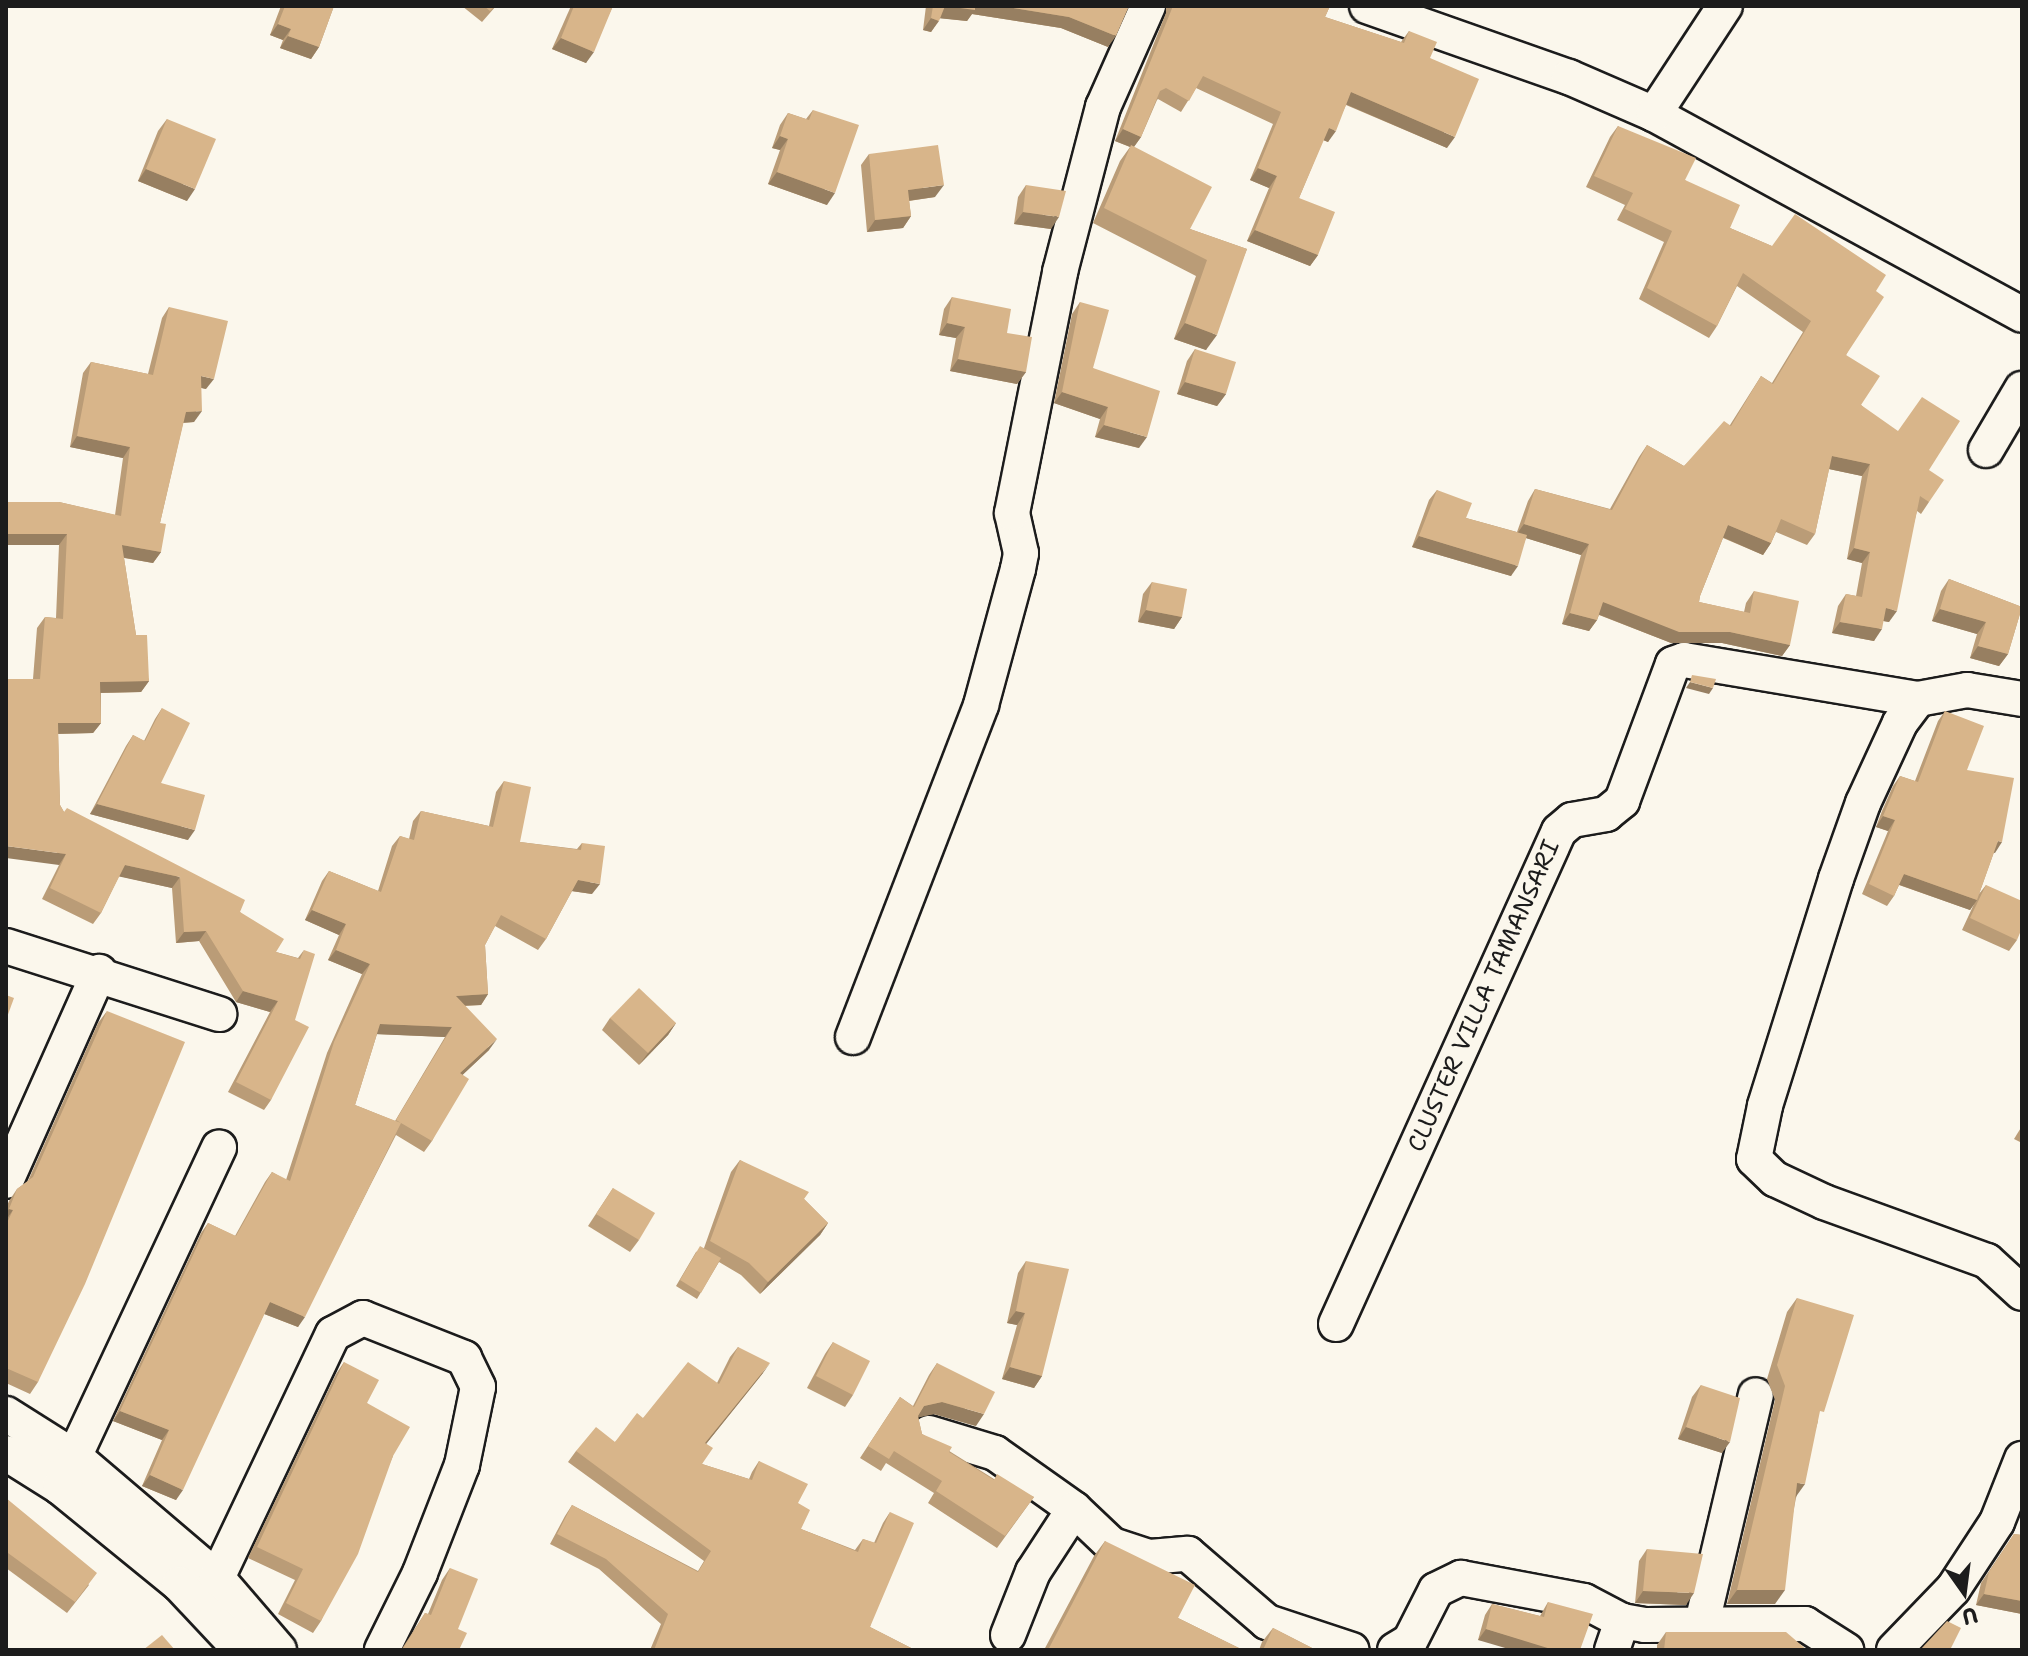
<!DOCTYPE html>
<style>
body{margin:0}
#map{position:relative;width:2028px;height:1656px;overflow:hidden;background:#fbf7ec;font-family:"Shantell Sans",sans-serif}
div>[style]{position:absolute}
.roads{filter:drop-shadow(2px 0 #1c1c1c) drop-shadow(-2px 0 #1c1c1c) drop-shadow(0 2px #1c1c1c) drop-shadow(0 -2px #1c1c1c)}
.minor>*{height:34px;margin:-17px;padding:0 17px;transform-origin:17px;border-radius:17px;background:#fbf7ec}
.wall>*{inset:0;background:#ba9c77}
.shaded-wall>*{inset:0;background:#977f61}
.building>*{inset:0;background:#d8b58a}
span{translate:-50% -50%;white-space:nowrap;text-align:center;line-height:1.15;-webkit-text-stroke:6px #fbf7ec;paint-order:stroke}
.street-label{font-size:24px;color:#1c1c1c}
.frame{position:absolute;inset:0;border:8px solid #1c1c1c;pointer-events:none}
.north{position:absolute;left:1924px;top:1552px;width:80px;height:80px;-webkit-text-stroke:6px #fbf7ec;paint-order:stroke;rotate:166deg;font-size:22px;font-weight:700;line-height:32px;text-align:center;color:#1c1c1c}
.north::after{content:'';display:block;margin:auto;width:28px;height:36px;background:#1c1c1c;clip-path:polygon(50% 0,100% 100%,50% 72%,0 100%)}
</style>
<div id="map">
<div class="roads">
<div class="minor">
<div style="left:1367px;top:6px;width:214px;rotate:19.4deg"></div>
<div style="left:1569px;top:77px;width:93px;rotate:23.5deg"></div>
<div style="left:1654px;top:114px;width:419px;rotate:28.6deg"></div>
<div style="left:1654px;top:114px;width:129px;rotate:-56.7deg"></div>
<div style="left:1986px;top:450px;width:71px;rotate:-59.5deg"></div>
<div style="left:1918px;top:699px;width:30px;rotate:127deg"></div>
<div style="left:1900px;top:723px;width:88px;rotate:114.8deg"></div>
<div style="left:1863px;top:803px;width:81px;rotate:109.6deg"></div>
<div style="left:1836px;top:879px;width:238px;rotate:107.4deg"></div>
<div style="left:1765px;top:1106px;width:54px;rotate:101.7deg"></div>
<div style="left:1754px;top:1159px;width:29px;rotate:44deg"></div>
<div style="left:1775px;top:1179px;width:54px;rotate:25.1deg"></div>
<div style="left:1824px;top:1202px;width:173px;rotate:19.9deg"></div>
<div style="left:1987px;top:1261px;width:47px;rotate:42.4deg"></div>
<div style="left:6px;top:946px;width:224px;rotate:17.7deg"></div>
<div style="left:853px;top:1037px;width:356px;rotate:-68.9deg"></div>
<div style="left:981px;top:705px;width:141px;rotate:-74.8deg"></div>
<div style="left:1018px;top:569px;width:16px;rotate:-79deg"></div>
<div style="left:1021px;top:553px;width:41px;rotate:-102.7deg"></div>
<div style="left:1012px;top:513px;width:246px;rotate:-78.7deg"></div>
<div style="left:1060px;top:272px;width:171px;rotate:-75.4deg"></div>
<div style="left:1103px;top:107px;width:111px;rotate:-66deg"></div>
<div style="left:6px;top:1181px;width:229px;rotate:-66deg"></div>
<div style="left:1336px;top:1324px;width:541px;rotate:-65.66deg"></div>
<div style="left:1559px;top:831px;width:17px;rotate:-40deg"></div>
<div style="left:1572px;top:820px;width:35px;rotate:-10deg"></div>
<div style="left:1606px;top:814px;width:21px;rotate:-39deg"></div>
<div style="left:1622px;top:801px;width:146px;rotate:-69.6deg"></div>
<div style="left:1673px;top:664px;width:12px;rotate:-20deg"></div>
<div style="left:1684px;top:660px;width:237px;rotate:9.5deg"></div>
<div style="left:1918px;top:699px;width:50px;rotate:-10.4deg"></div>
<div style="left:1967px;top:690px;width:56px;rotate:9.3deg"></div>
<div style="left:6px;top:1414px;width:83px;rotate:32.2deg"></div>
<div style="left:76px;top:1458px;width:185px;rotate:40.4deg"></div>
<div style="left:217px;top:1578px;width:95px;rotate:49.3deg"></div>
<div style="left:929px;top:1433px;width:69px;rotate:16.9deg"></div>
<div style="left:995px;top:1453px;width:97px;rotate:35.3deg"></div>
<div style="left:6px;top:1453px;width:64px;rotate:32.2deg"></div>
<div style="left:60px;top:1487px;width:154px;rotate:39.2deg"></div>
<div style="left:179px;top:1584px;width:91px;rotate:46.8deg"></div>
<div style="left:60px;top:1487px;width:375px;rotate:-64.9deg"></div>
<div style="left:217px;top:1578px;width:270px;rotate:-64.6deg"></div>
<div style="left:333px;top:1334px;width:34px;rotate:-28deg"></div>
<div style="left:363px;top:1318px;width:109px;rotate:21.6deg"></div>
<div style="left:464px;top:1358px;width:32px;rotate:64deg"></div>
<div style="left:478px;top:1387px;width:80px;rotate:101.6deg"></div>
<div style="left:462px;top:1465px;width:116px;rotate:111.3deg"></div>
<div style="left:420px;top:1573px;width:86px;rotate:116.3deg"></div>
<div style="left:1701px;top:1627px;width:238px;rotate:-76.7deg"></div>
<div style="left:1008px;top:1635px;width:68px;rotate:-68.4deg"></div>
<div style="left:1033px;top:1572px;width:75px;rotate:-56.9deg"></div>
<div style="left:1074px;top:1509px;width:52px;rotate:43.5deg"></div>
<div style="left:1112px;top:1545px;width:40px;rotate:18deg"></div>
<div style="left:1150px;top:1557px;width:38px;rotate:-5deg"></div>
<div style="left:1188px;top:1554px;width:104px;rotate:40.7deg"></div>
<div style="left:1267px;top:1622px;width:89px;rotate:18.2deg"></div>
<div style="left:1395px;top:1650px;width:17px;rotate:-31deg"></div>
<div style="left:1410px;top:1641px;width:57px;rotate:-63deg"></div>
<div style="left:1436px;top:1590px;width:28px;rotate:-26deg"></div>
<div style="left:1461px;top:1578px;width:125px;rotate:10.6deg"></div>
<div style="left:1584px;top:1601px;width:43px;rotate:27.8deg"></div>
<div style="left:1622px;top:1621px;width:23px;rotate:10deg"></div>
<div style="left:1645px;top:1625px;width:160px;rotate:-0.4deg"></div>
<div style="left:1805px;top:1624px;width:49px;rotate:32.4deg"></div>
<div style="left:1612px;top:1650px;width:31px;rotate:-71deg"></div>
<div style="left:1894px;top:1650px;width:85px;rotate:-46deg"></div>
<div style="left:1953px;top:1589px;width:80px;rotate:-56.7deg"></div>
<div style="left:1997px;top:1522px;width:68px;rotate:-68.4deg"></div>
</div>
</div>
<div class="wall">
<div style="clip-path:polygon(281px 6px,334px 6px,319px 47px,311px 59px,280px 48px,283px 40px,270px 35px)"></div>
<div style="clip-path:polygon(462px 6px,496px 6px,482px 22px)"></div>
<div style="clip-path:polygon(571px 6px,613px 6px,586px 63px,552px 49px)"></div>
<div style="clip-path:polygon(926px 6px,1129px 6px,1108px 47px,1061px 28px,972px 14px,967px 21px,940px 18px,931px 32px,923px 30px)"></div>
<div style="clip-path:polygon(1166px 6px,1330px 6px,1325px 17px,1401px 42px,1409px 31px,1430px 58px,1447px 148px,1346px 105px,1328px 142px,1323px 140px,1299px 198px,1318px 255px,1310px 266px,1247px 241px,1269px 188px,1250px 180px,1273px 124px,1196px 88px,1181px 112px,1158px 99px,1157px 100px,1141px 137px,1134px 147px,1190px 229px,1247px 249px,1206px 350px,1174px 339px,1196px 276px,1093px 223px,1120px 161px,1130px 147px,1115px 141px,1166px 13px)"></div>
<div style="clip-path:polygon(813px 110px,827px 205px,768px 184px,780px 150px,772px 148px,780px 125px,788px 113px,806px 119px)"></div>
<div style="clip-path:polygon(167px 119px,187px 201px,138px 181px,158px 131px)"></div>
<div style="clip-path:polygon(1618px 126px,1685px 180px,1730px 228px,1876px 291px,1846px 355px,1861px 405px,1929px 470px,1929px 502px,1921px 514px,1917px 511px,1889px 622px,1883px 621px,1874px 641px,1832px 633px,1838px 606px,1846px 594px,1856px 596px,1862px 563px,1847px 559px,1862px 476px,1829px 469px,1815px 534px,1807px 545px,1776px 532px,1771px 543px,1763px 555px,1723px 538px,1700px 596px,1699px 602px,1744px 612px,1746px 603px,1754px 591px,1790px 645px,1782px 656px,1722px 643px,1671px 643px,1599px 615px,1597px 620px,1589px 631px,1562px 624px,1581px 555px,1526px 538px,1511px 576px,1412px 547px,1429px 500px,1437px 490px,1466px 518px,1517px 532px,1528px 501px,1535px 489px,1610px 509px,1639px 457px,1647px 445px,1684px 466px,1730px 425px,1761px 376px,1772px 383px,1803px 332px,1737px 286px,1717px 326px,1709px 338px,1639px 299px,1664px 242px,1617px 220px,1625px 205px,1586px 187px,1610px 137px)"></div>
<div style="clip-path:polygon(869px 154px,935px 197px,909px 201px,911px 216px,903px 228px,867px 232px,861px 165px)"></div>
<div style="clip-path:polygon(1026px 185px,1051px 229px,1014px 224px,1018px 197px)"></div>
<div style="clip-path:polygon(952px 297px,1026px 372px,1017px 384px,950px 371px,956px 338px,939px 335px,944px 309px)"></div>
<div style="clip-path:polygon(1080px 302px,1093px 368px,1139px 448px,1095px 437px,1100px 419px,1054px 403px,1072px 314px)"></div>
<div style="clip-path:polygon(169px 307px,206px 389px,201px 388px,194px 422px,183px 423px,160px 523px,161px 552px,153px 563px,124px 558px,136px 635px,149px 681px,141px 692px,101px 693px,101px 723px,93px 733px,58px 734px,60px 805px,64px 812px,240px 912px,276px 952px,298px 958px,304px 950px,271px 1100px,264px 1110px,228px 1092px,270px 1012px,236px 1002px,199px 941px,176px 943px,172px 888px,119px 876px,101px 913px,93px 924px,42px 899px,59px 865px,33px 679px,37px 628px,45px 617px,56px 618px,59px 545px,59px 502px,115px 515px,123px 458px,70px 447px,83px 373px,91px 362px,148px 374px,162px 318px)"></div>
<div style="clip-path:polygon(1195px 349px,1226px 394px,1217px 406px,1177px 394px,1187px 361px)"></div>
<div style="clip-path:polygon(1949px 579px,2022px 607px,2008px 654px,1999px 666px,1970px 658px,1977px 634px,1932px 621px,1941px 591px)"></div>
<div style="clip-path:polygon(1152px 582px,1182px 617px,1174px 629px,1138px 622px,1143px 594px)"></div>
<div style="clip-path:polygon(162px 708px,161px 783px,188px 840px,90px 814px,126px 746px,133px 735px,144px 741px,155px 719px)"></div>
<div style="clip-path:polygon(1945px 711px,1995px 853px,1994px 852px,1979px 894px,1986px 885px,2017px 940px,2009px 951px,1962px 930px,1974px 904px,1970px 910px,1899px 885px,1894px 896px,1887px 906px,1862px 894px,1888px 831px,1876px 827px,1882px 811px,1893px 786px,1900px 776px,1915px 781px,1938px 721px)"></div>
<div style="clip-path:polygon(evenodd,504px 781px,520px 842px,577px 849px,582px 843px,592px 894px,572px 891px,546px 939px,538px 950px,495px 926px,485px 945px,488px 994px,481px 1005px,465px 1006px,489px 1050px,462px 1075px,432px 1141px,424px 1152px,396px 1135px,298px 1327px,264px 1314px,176px 1500px,142px 1486px,162px 1440px,113px 1421px,201px 1233px,208px 1223px,235px 1236px,265px 1182px,272px 1172px,286px 1180px,327px 1053px,362px 974px,328px 960px,339px 935px,305px 920px,322px 881px,329px 871px,378px 891px,392px 846px,400px 836px,409px 839px,413px 821px,421px 811px,489px 826px,496px 792px,504px 781px,377px 1034px,445px 1037px,395px 1121px,355px 1105px,377px 1034px)"></div>
<div style="clip-path:polygon(107px 1011px,38px 1382px,30px 1394px,6px 1383px,6px 1208px,9px 1201px,17px 1189px,28px 1181px,98px 1023px)"></div>
<div style="clip-path:polygon(610px 1018px,676px 1023px,668px 1035px,639px 1065px,602px 1030px)"></div>
<div style="clip-path:polygon(2022px 1126px,2022px 1143px,2014px 1139px)"></div>
<div style="clip-path:polygon(740px 1160px,804px 1199px,828px 1223px,820px 1235px,760px 1294px,741px 1275px,719px 1262px,697px 1299px,676px 1286px,696px 1252px,704px 1248px,731px 1172px)"></div>
<div style="clip-path:polygon(613px 1188px,639px 1240px,630px 1252px,588px 1226px)"></div>
<div style="clip-path:polygon(1026px 1261px,1042px 1376px,1034px 1388px,1002px 1379px,1017px 1325px,1007px 1323px,1018px 1273px)"></div>
<div style="clip-path:polygon(1797px 1298px,1818px 1421px,1796px 1498px,1775px 1604px,1727px 1604px,1775px 1400px,1767px 1379px,1787px 1312px)"></div>
<div style="clip-path:polygon(833px 1342px,853px 1395px,845px 1407px,807px 1388px,825px 1354px)"></div>
<div style="clip-path:polygon(738px 1347px,763px 1373px,706px 1444px,702px 1464px,749px 1479px,752px 1472px,759px 1461px,798px 1503px,801px 1529px,855px 1550px,863px 1539px,874px 1543px,883px 1523px,890px 1512px,870px 1627px,915px 1650px,650px 1650px,661px 1624px,599px 1569px,550px 1544px,565px 1516px,572px 1505px,698px 1571px,704px 1561px,568px 1462px,576px 1451px,615px 1442px,643px 1418px,717px 1383px,730px 1357px)"></div>
<div style="clip-path:polygon(344px 1362px,367px 1403px,393px 1456px,321px 1621px,313px 1633px,278px 1614px,295px 1580px,248px 1558px,336px 1374px)"></div>
<div style="clip-path:polygon(937px 1363px,976px 1426px,934px 1414px,918px 1417px,922px 1434px,994px 1479px,1034px 1497px,997px 1548px,928px 1503px,934px 1493px,886px 1463px,881px 1471px,860px 1458px,900px 1397px,913px 1406px,929px 1375px)"></div>
<div style="clip-path:polygon(1701px 1385px,1722px 1453px,1678px 1439px,1692px 1397px)"></div>
<div style="clip-path:polygon(6px 1498px,89px 1585px,67px 1613px,6px 1568px)"></div>
<div style="clip-path:polygon(2022px 1532px,2022px 1614px,1976px 1605px,1981px 1583px,2014px 1534px,2022px 1535px)"></div>
<div style="clip-path:polygon(1105px 1541px,1178px 1618px,1243px 1650px,1044px 1650px,1094px 1556px)"></div>
<div style="clip-path:polygon(1647px 1549px,1686px 1605px,1635px 1603px,1639px 1561px)"></div>
<div style="clip-path:polygon(450px 1568px,458px 1629px,459px 1650px,401px 1650px,425px 1613px,428px 1614px,442px 1580px)"></div>
<div style="clip-path:polygon(1548px 1602px,1580px 1650px,1478px 1640px,1485px 1615px,1492px 1604px,1540px 1616px)"></div>
<div style="clip-path:polygon(1273px 1628px,1316px 1650px,1259px 1650px,1262px 1642px)"></div>
<div style="clip-path:polygon(1666px 1632px,1807px 1650px,1657px 1650px,1657px 1645px)"></div>
</div>
<div class="shaded-wall">
<div style="clip-path:polygon(945px 6px,1001px 6px,1069px 17px,1116px 36px,1108px 47px,1061px 28px,972px 14px,967px 21px,937px 18px)"></div>
<div style="clip-path:polygon(931px 18px,939px 21px,931px 32px,923px 30px)"></div>
<div style="clip-path:polygon(278px 24px,291px 29px,283px 40px,270px 35px)"></div>
<div style="clip-path:polygon(288px 36px,319px 47px,311px 59px,280px 48px)"></div>
<div style="clip-path:polygon(561px 38px,594px 52px,586px 63px,552px 49px)"></div>
<div style="clip-path:polygon(1351px 92px,1455px 137px,1447px 148px,1343px 103px)"></div>
<div style="clip-path:polygon(1329px 128px,1336px 131px,1328px 142px,1321px 139px)"></div>
<div style="clip-path:polygon(1123px 129px,1141px 137px,1133px 148px,1115px 141px)"></div>
<div style="clip-path:polygon(780px 136px,788px 139px,780px 150px,772px 148px)"></div>
<div style="clip-path:polygon(1258px 168px,1277px 176px,1269px 188px,1250px 180px)"></div>
<div style="clip-path:polygon(146px 169px,195px 189px,187px 201px,138px 181px)"></div>
<div style="clip-path:polygon(777px 172px,835px 193px,827px 205px,768px 184px)"></div>
<div style="clip-path:polygon(944px 185px,935px 197px,900px 202px,908px 190px)"></div>
<div style="clip-path:polygon(1023px 212px,1059px 217px,1051px 229px,1014px 224px)"></div>
<div style="clip-path:polygon(911px 216px,903px 228px,867px 232px,875px 220px)"></div>
<div style="clip-path:polygon(1255px 230px,1318px 255px,1310px 266px,1247px 241px)"></div>
<div style="clip-path:polygon(947px 323px,965px 327px,956px 338px,939px 335px)"></div>
<div style="clip-path:polygon(1185px 323px,1217px 335px,1206px 350px,1174px 339px)"></div>
<div style="clip-path:polygon(958px 359px,1026px 372px,1017px 384px,950px 371px)"></div>
<div style="clip-path:polygon(201px 376px,214px 379px,206px 389px,194px 386px)"></div>
<div style="clip-path:polygon(1185px 382px,1226px 394px,1217px 406px,1177px 394px)"></div>
<div style="clip-path:polygon(1062px 392px,1108px 407px,1100px 419px,1054px 403px)"></div>
<div style="clip-path:polygon(202px 411px,194px 422px,178px 423px,186px 412px)"></div>
<div style="clip-path:polygon(1104px 425px,1147px 437px,1139px 448px,1095px 437px)"></div>
<div style="clip-path:polygon(77px 436px,130px 447px,123px 458px,70px 447px)"></div>
<div style="clip-path:polygon(1832px 456px,1870px 464px,1862px 476px,1824px 468px)"></div>
<div style="clip-path:polygon(1524px 524px,1589px 544px,1581px 555px,1516px 535px)"></div>
<div style="clip-path:polygon(1728px 525px,1771px 543px,1763px 555px,1720px 536px)"></div>
<div style="clip-path:polygon(6px 534px,67px 534px,59px 545px,6px 545px)"></div>
<div style="clip-path:polygon(1419px 536px,1518px 566px,1511px 576px,1412px 547px)"></div>
<div style="clip-path:polygon(122px 545px,161px 552px,153px 563px,115px 556px)"></div>
<div style="clip-path:polygon(1854px 548px,1870px 552px,1862px 563px,1847px 559px)"></div>
<div style="clip-path:polygon(1603px 602px,1730px 632px,1790px 645px,1782px 656px,1722px 643px,1671px 643px,1595px 613px)"></div>
<div style="clip-path:polygon(1886px 608px,1897px 611px,1889px 622px,1878px 620px)"></div>
<div style="clip-path:polygon(1940px 609px,1986px 622px,1977px 634px,1932px 621px)"></div>
<div style="clip-path:polygon(1146px 610px,1182px 617px,1174px 629px,1138px 622px)"></div>
<div style="clip-path:polygon(1570px 613px,1597px 620px,1589px 631px,1562px 624px)"></div>
<div style="clip-path:polygon(1840px 622px,1882px 629px,1874px 641px,1832px 633px)"></div>
<div style="clip-path:polygon(1978px 646px,2008px 654px,1999px 666px,1970px 658px)"></div>
<div style="clip-path:polygon(149px 681px,141px 692px,93px 693px,100px 682px)"></div>
<div style="clip-path:polygon(1690px 682px,1713px 688px,1709px 694px,1686px 688px)"></div>
<div style="clip-path:polygon(58px 723px,101px 723px,93px 733px,50px 734px)"></div>
<div style="clip-path:polygon(97px 804px,195px 830px,188px 840px,90px 814px)"></div>
<div style="clip-path:polygon(1883px 816px,1895px 820px,1888px 831px,1876px 827px)"></div>
<div style="clip-path:polygon(1998px 841px,2002px 842px,1995px 853px,1991px 852px)"></div>
<div style="clip-path:polygon(6px 846px,66px 854px,59px 865px,6px 858px)"></div>
<div style="clip-path:polygon(125px 865px,180px 877px,172px 888px,117px 876px)"></div>
<div style="clip-path:polygon(1904px 874px,1977px 900px,1970px 910px,1897px 884px)"></div>
<div style="clip-path:polygon(578px 880px,600px 884px,592px 894px,571px 891px)"></div>
<div style="clip-path:polygon(312px 910px,346px 924px,339px 935px,305px 920px)"></div>
<div style="clip-path:polygon(206px 931px,199px 941px,176px 943px,184px 932px)"></div>
<div style="clip-path:polygon(336px 950px,370px 964px,362px 974px,328px 960px)"></div>
<div style="clip-path:polygon(243px 991px,278px 1001px,270px 1012px,236px 1002px)"></div>
<div style="clip-path:polygon(488px 994px,481px 1005px,449px 1006px,456px 996px)"></div>
<div style="clip-path:polygon(676px 1023px,668px 1035px,639px 1065px,648px 1053px)"></div>
<div style="clip-path:polygon(380px 1024px,452px 1027px,445px 1037px,373px 1034px)"></div>
<div style="clip-path:polygon(497px 1039px,489px 1050px,453px 1084px,460px 1073px)"></div>
<div style="clip-path:polygon(9px 1209px,13px 1210px,6px 1220px,6px 1213px)"></div>
<div style="clip-path:polygon(828px 1223px,820px 1235px,760px 1294px,768px 1282px)"></div>
<div style="clip-path:polygon(270px 1302px,305px 1317px,298px 1327px,262px 1313px)"></div>
<div style="clip-path:polygon(1016px 1311px,1025px 1313px,1017px 1325px,1007px 1323px)"></div>
<div style="clip-path:polygon(770px 1363px,763px 1373px,698px 1454px,705px 1443px)"></div>
<div style="clip-path:polygon(1010px 1367px,1042px 1376px,1034px 1388px,1002px 1379px)"></div>
<div style="clip-path:polygon(942px 1402px,984px 1414px,976px 1426px,934px 1414px,916px 1418px,924px 1406px)"></div>
<div style="clip-path:polygon(120px 1411px,169px 1430px,162px 1440px,113px 1421px)"></div>
<div style="clip-path:polygon(1686px 1427px,1730px 1442px,1722px 1453px,1678px 1439px)"></div>
<div style="clip-path:polygon(150px 1475px,183px 1490px,176px 1500px,142px 1486px)"></div>
<div style="clip-path:polygon(1797px 1483px,1805px 1484px,1795px 1498px)"></div>
<div style="clip-path:polygon(1737px 1590px,1785px 1590px,1775px 1604px,1727px 1604px)"></div>
<div style="clip-path:polygon(1643px 1591px,1694px 1593px,1686px 1605px,1635px 1603px)"></div>
<div style="clip-path:polygon(1984px 1594px,2022px 1601px,2022px 1614px,1976px 1605px)"></div>
<div style="clip-path:polygon(1486px 1629px,1554px 1649px,1512px 1650px,1478px 1640px)"></div>
</div>
<div class="building">
<div style="clip-path:polygon(285px 6px,334px 6px,319px 47px,288px 36px,291px 29px,278px 24px)"></div>
<div style="clip-path:polygon(484px 6px,495px 6px,490px 11px)"></div>
<div style="clip-path:polygon(574px 6px,613px 6px,594px 52px,561px 38px)"></div>
<div style="clip-path:polygon(933px 6px,975px 6px,975px 10px,945px 6px,939px 21px,931px 18px)"></div>
<div style="clip-path:polygon(1001px 6px,1129px 6px,1116px 36px,1069px 17px)"></div>
<div style="clip-path:polygon(1173px 6px,1330px 6px,1325px 17px,1404px 43px,1409px 31px,1437px 42px,1430px 58px,1479px 79px,1455px 137px,1351px 92px,1336px 131px,1329px 128px,1299px 198px,1335px 212px,1318px 255px,1255px 230px,1277px 176px,1258px 168px,1281px 112px,1203px 76px,1189px 101px,1166px 88px,1160px 91px,1141px 137px,1123px 129px)"></div>
<div style="clip-path:polygon(813px 110px,859px 125px,835px 193px,777px 172px,788px 139px,780px 136px,788px 113px,809px 120px)"></div>
<div style="clip-path:polygon(167px 119px,216px 139px,195px 189px,146px 169px)"></div>
<div style="clip-path:polygon(1618px 126px,1696px 158px,1685px 180px,1740px 205px,1730px 228px,1772px 246px,1795px 214px,1886px 275px,1876px 291px,1884px 297px,1846px 355px,1880px 376px,1861px 405px,1898px 431px,1922px 397px,1960px 421px,1929px 470px,1944px 480px,1929px 502px,1920px 496px,1897px 611px,1886px 608px,1882px 629px,1840px 622px,1846px 594px,1862px 597px,1870px 552px,1854px 548px,1870px 464px,1832px 456px,1815px 534px,1781px 519px,1771px 543px,1728px 525px,1700px 596px,1699px 602px,1750px 613px,1754px 591px,1799px 601px,1790px 645px,1730px 632px,1679px 632px,1603px 602px,1597px 620px,1570px 613px,1589px 544px,1524px 524px,1535px 489px,1612px 510px,1647px 445px,1684px 466px,1724px 421px,1731px 426px,1761px 376px,1773px 384px,1811px 321px,1743px 273px,1717px 326px,1647px 288px,1672px 231px,1625px 209px,1633px 193px,1594px 176px)"></div>
<div style="clip-path:polygon(938px 145px,944px 185px,908px 190px,911px 216px,875px 220px,869px 154px)"></div>
<div style="clip-path:polygon(1131px 145px,1212px 187px,1190px 229px,1247px 249px,1217px 335px,1185px 323px,1207px 260px,1104px 208px)"></div>
<div style="clip-path:polygon(1026px 185px,1066px 191px,1059px 217px,1023px 212px)"></div>
<div style="clip-path:polygon(952px 297px,1011px 309px,1007px 333px,1032px 337px,1026px 372px,958px 359px,965px 327px,947px 323px)"></div>
<div style="clip-path:polygon(1080px 302px,1109px 310px,1093px 368px,1160px 391px,1147px 437px,1104px 425px,1108px 407px,1062px 392px)"></div>
<div style="clip-path:polygon(169px 307px,228px 321px,214px 379px,201px 376px,202px 411px,186px 412px,160px 523px,166px 524px,161px 552px,122px 545px,136px 635px,147px 635px,149px 681px,100px 682px,101px 723px,58px 723px,60px 805px,64px 812px,67px 808px,245px 900px,240px 912px,284px 939px,276px 952px,300px 959px,304px 950px,315px 954px,295px 1020px,309px 1027px,271px 1100px,236px 1082px,278px 1001px,243px 991px,206px 931px,184px 932px,180px 877px,125px 865px,101px 913px,50px 888px,66px 854px,6px 846px,6px 679px,40px 679px,45px 617px,63px 619px,67px 534px,6px 534px,6px 502px,59px 502px,121px 516px,130px 447px,77px 436px,91px 362px,153px 375px)"></div>
<div style="clip-path:polygon(1195px 349px,1236px 362px,1226px 394px,1185px 382px)"></div>
<div style="clip-path:polygon(1437px 490px,1472px 503px,1466px 518px,1527px 535px,1518px 566px,1419px 536px)"></div>
<div style="clip-path:polygon(1949px 579px,2022px 607px,2008px 654px,1978px 646px,1986px 622px,1940px 609px)"></div>
<div style="clip-path:polygon(1152px 582px,1187px 589px,1182px 617px,1146px 610px)"></div>
<div style="clip-path:polygon(1692px 675px,1716px 679px,1713px 688px,1690px 682px)"></div>
<div style="clip-path:polygon(162px 708px,190px 723px,161px 783px,205px 795px,195px 830px,97px 804px,133px 735px,145px 741px)"></div>
<div style="clip-path:polygon(1945px 711px,1984px 726px,1967px 770px,2014px 778px,2002px 842px,1998px 841px,1977px 900px,1904px 874px,1894px 896px,1869px 884px,1895px 820px,1883px 816px,1900px 776px,1918px 782px)"></div>
<div style="clip-path:polygon(evenodd,504px 781px,531px 787px,520px 842px,581px 850px,582px 843px,605px 846px,600px 884px,578px 880px,546px 939px,501px 915px,485px 945px,488px 994px,456px 996px,497px 1039px,460px 1073px,469px 1079px,432px 1141px,401px 1123px,305px 1317px,270px 1302px,183px 1490px,150px 1475px,169px 1430px,120px 1411px,208px 1223px,236px 1236px,272px 1172px,290px 1181px,334px 1042px,370px 964px,336px 950px,346px 924px,312px 910px,329px 871px,381px 892px,400px 836px,414px 840px,421px 811px,493px 827px,504px 781px,380px 1024px,452px 1027px,396px 1120px,401px 1123px,355px 1105px,380px 1024px)"></div>
<div style="clip-path:polygon(1986px 885px,2022px 901px,2022px 928px,2017px 940px,1970px 918px)"></div>
<div style="clip-path:polygon(639px 988px,676px 1023px,648px 1053px,610px 1018px)"></div>
<div style="clip-path:polygon(6px 995px,14px 998px,6px 1020px)"></div>
<div style="clip-path:polygon(107px 1011px,185px 1042px,85px 1284px,38px 1382px,6px 1368px,6px 1225px,13px 1210px,9px 1209px,17px 1189px,33px 1177px)"></div>
<div style="clip-path:polygon(740px 1160px,809px 1192px,804px 1199px,828px 1223px,768px 1282px,749px 1263px,710px 1241px)"></div>
<div style="clip-path:polygon(613px 1188px,655px 1213px,639px 1240px,596px 1214px)"></div>
<div style="clip-path:polygon(700px 1246px,721px 1258px,701px 1293px,680px 1280px)"></div>
<div style="clip-path:polygon(1026px 1261px,1069px 1269px,1042px 1376px,1010px 1367px,1025px 1313px,1016px 1311px)"></div>
<div style="clip-path:polygon(1797px 1298px,1854px 1315px,1824px 1412px,1820px 1411px,1805px 1484px,1797px 1483px,1785px 1590px,1737px 1590px,1785px 1386px,1777px 1365px)"></div>
<div style="clip-path:polygon(833px 1342px,870px 1361px,853px 1395px,816px 1376px)"></div>
<div style="clip-path:polygon(738px 1347px,770px 1363px,705px 1443px,713px 1448px,702px 1464px,752px 1480px,759px 1461px,808px 1484px,798px 1503px,810px 1510px,801px 1529px,858px 1552px,863px 1539px,876px 1543px,890px 1512px,914px 1523px,870px 1627px,915px 1650px,654px 1650px,668px 1614px,606px 1559px,557px 1534px,572px 1505px,698px 1572px,711px 1551px,576px 1451px,596px 1427px,615px 1442px,637px 1413px,643px 1418px,688px 1362px,719px 1384px)"></div>
<div style="clip-path:polygon(344px 1362px,379px 1380px,367px 1403px,410px 1427px,393px 1456px,358px 1554px,321px 1621px,286px 1603px,303px 1569px,257px 1547px)"></div>
<div style="clip-path:polygon(937px 1363px,995px 1392px,984px 1414px,942px 1402px,924px 1406px,918px 1416px,922px 1434px,952px 1447px,949px 1452px,994px 1480px,997px 1474px,1034px 1497px,1005px 1536px,936px 1491px,942px 1481px,894px 1451px,889px 1459px,868px 1446px,900px 1397px,914px 1407px)"></div>
<div style="clip-path:polygon(1701px 1385px,1740px 1398px,1730px 1442px,1686px 1427px)"></div>
<div style="clip-path:polygon(6px 1498px,97px 1573px,75px 1602px,8px 1553px,6px 1556px)"></div>
<div style="clip-path:polygon(2014px 1534px,2022px 1535px,2022px 1601px,1984px 1594px,1989px 1572px)"></div>
<div style="clip-path:polygon(1105px 1541px,1195px 1585px,1178px 1618px,1243px 1650px,1048px 1650px)"></div>
<div style="clip-path:polygon(1647px 1549px,1703px 1554px,1694px 1593px,1643px 1591px)"></div>
<div style="clip-path:polygon(450px 1568px,478px 1579px,458px 1629px,467px 1633px,459px 1650px,402px 1650px,425px 1613px,431px 1615px)"></div>
<div style="clip-path:polygon(1548px 1602px,1593px 1614px,1580px 1650px,1554px 1650px,1486px 1629px,1492px 1604px,1544px 1617px)"></div>
<div style="clip-path:polygon(1947px 1621px,1961px 1628px,1950px 1650px,1920px 1650px)"></div>
<div style="clip-path:polygon(1273px 1628px,1316px 1650px,1263px 1650px)"></div>
<div style="clip-path:polygon(1666px 1632px,1786px 1632px,1807px 1650px,1664px 1650px)"></div>
<div style="clip-path:polygon(162px 1635px,175px 1650px,143px 1650px)"></div>
</div>
<div class="street-label">
<span style="left:1484px;top:996px;rotate:-66deg">CLUSTER VILLA TAMANSARI</span>
</div>
<div class="frame"></div>
<div class="north">U</div>
</div>
